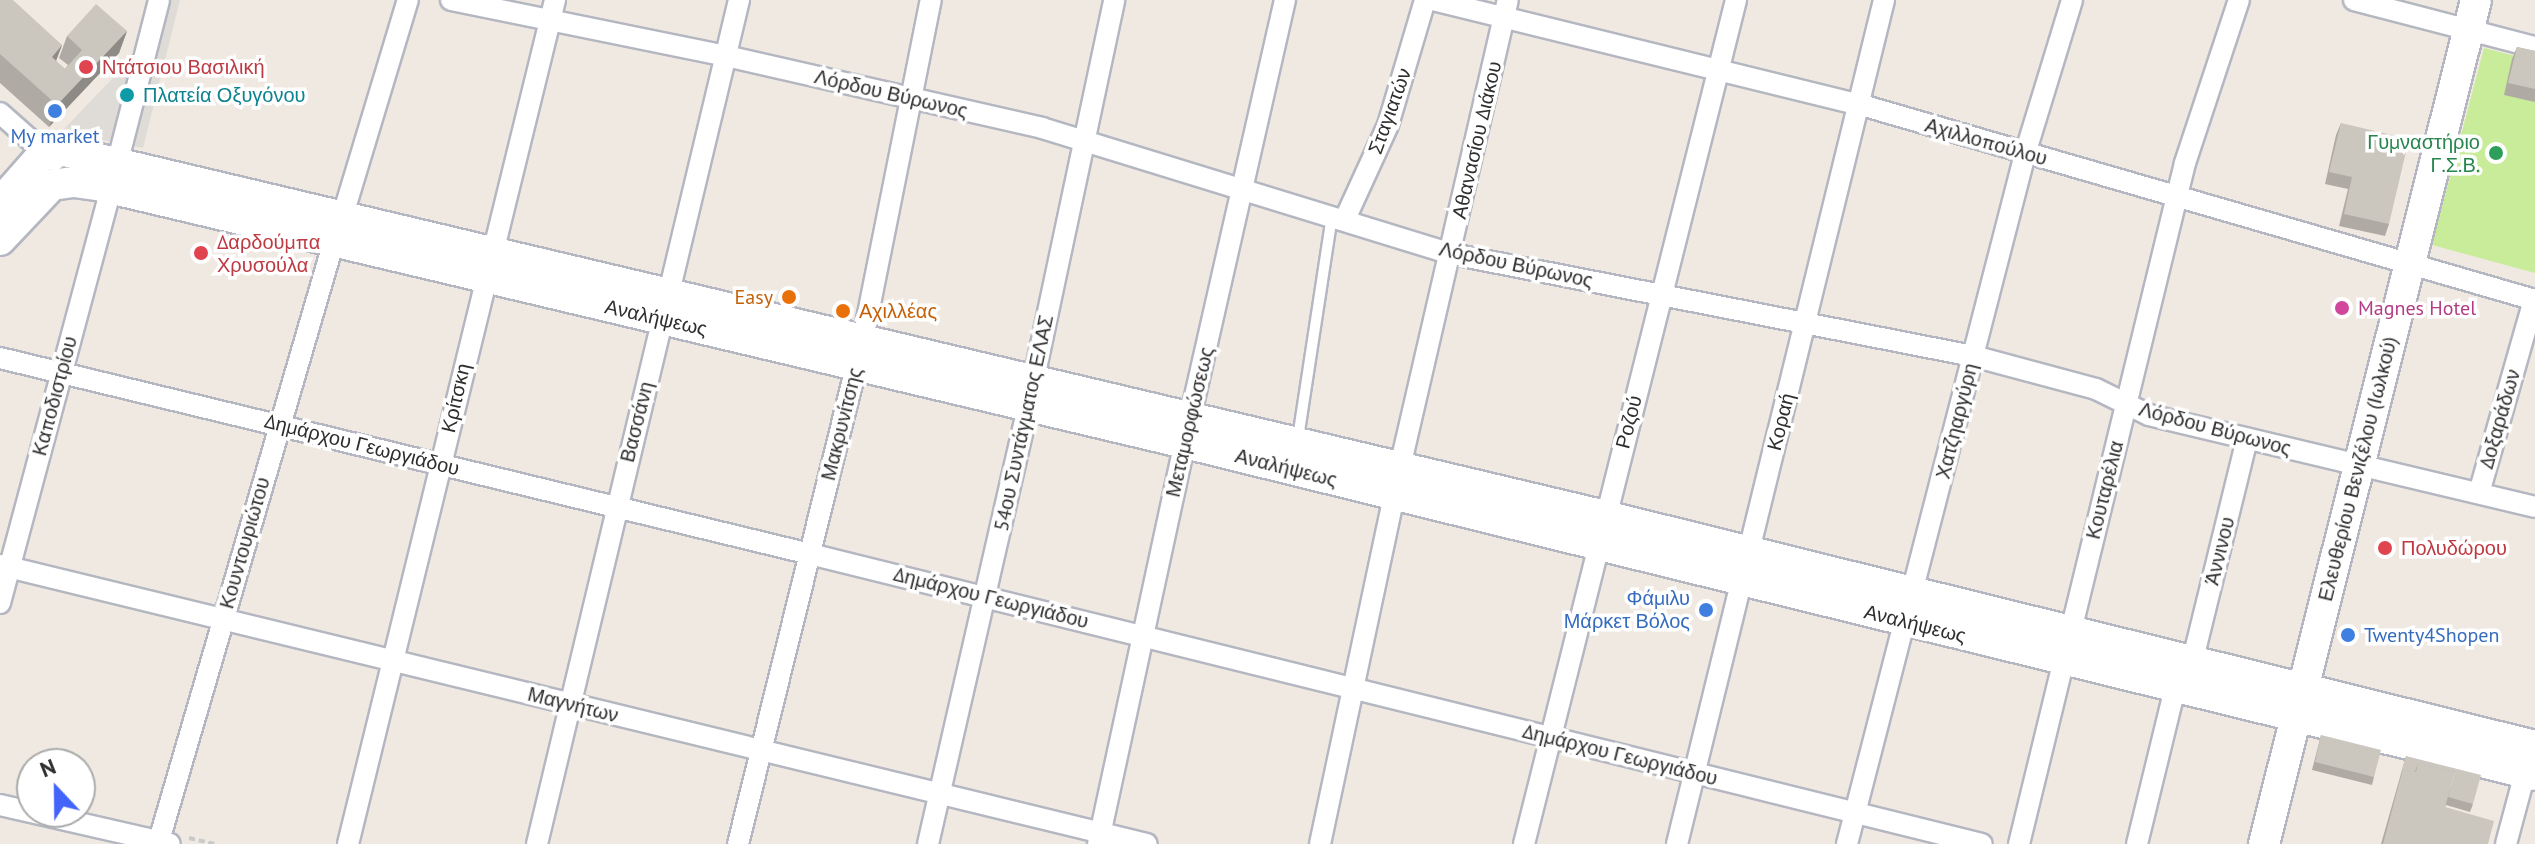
<!DOCTYPE html>
<meta charset="utf-8">
<style>
body{margin:0}
#map{position:relative;width:2535px;height:844px;overflow:hidden;background:#efe9e1;font-family:"PT Sans",sans-serif}
div>[style]{position:absolute}
.pitch>*{inset:0;background:#c9ec9a}
.plaza>*{inset:0;background:#dfdcd8}
.path>*{height:4px;margin-top:-2px;transform-origin:0;background:repeating-linear-gradient(90deg,#c9c9c9 0 6px,transparent 0 10px)}
.roads{filter:drop-shadow(2px 0 #b4b7c1) drop-shadow(-2px 0 #b4b7c1) drop-shadow(0 2px #b4b7c1) drop-shadow(0 -2px #b4b7c1)}
.lane>*{height:10px;margin:-5px;padding:0 5px;transform-origin:5px;border-radius:5px;background:#fff}
.street>*{height:20px;margin:-10px;padding:0 10px;transform-origin:10px;border-radius:10px;background:#fff}
.secondary>*{height:30px;margin:-15px;padding:0 15px;transform-origin:15px;border-radius:15px;background:#fff}
.wall>*{inset:0;background:#afaba4}
.shaded-wall>*{inset:0;background:#8e8b86}
.building>*{inset:0;background:#cbc7bf}
.dots>*{width:22px;height:22px;translate:-50% -50%;box-sizing:border-box;border:4px solid #fff;border-radius:50%}
span{translate:-50% -50%;white-space:nowrap;text-align:center;line-height:1.15;-webkit-text-stroke:7px #fff;paint-order:stroke}
.health-label{font-size:20px;color:#be3a42}
.left{translate:0 -50%;text-align:left}
.street-label{font-size:20px;color:#2e2e2e}
.culture-label{font-size:20px;color:#0d838f}
.shop-label{font-size:20px;color:#366cbe}
.right{translate:-100% -50%;text-align:right}
.leisure-label{font-size:20px;color:#27864d}
.food-label{font-size:20px;color:#c56008}
.hotel-label{font-size:20px;color:#b23c85}
.north{position:absolute;left:16px;top:748px;width:80px;height:80px;box-sizing:border-box;background:#fff;border:2px solid #ababab;border-radius:50%;rotate:338deg;font-size:22px;font-weight:700;line-height:32px;text-align:center;color:#2e2e2e}
.north::after{content:'';display:block;margin:auto;width:28px;height:36px;background:#4264fb;clip-path:polygon(50% 0,100% 100%,50% 72%,0 100%)}
</style>
<div id="map">
<div class="pitch">
<div style="clip-path:polygon(2484px 48px,2535px 61px,2535px 273px,2432px 245px)"></div>
</div>
<div class="plaza">
<div style="clip-path:polygon(146px 0,180px 0,143px 148px,61px 132px,132px 58px)"></div>
</div>
<div class="path">
<div style="left:189px;top:838px;width:26px;rotate:13deg"></div>
</div>
<div class="roads">
<div class="lane">
<div style="left:1298px;top:438px;width:224px;rotate:-81.3deg"></div>
</div>
<div class="street">
<div style="left:451px;top:0;width:281px;rotate:11.5deg"></div>
<div style="left:726px;top:56px;width:324px;rotate:12.8deg"></div>
<div style="left:1042px;top:128px;width:429px;rotate:17.1deg"></div>
<div style="left:1452px;top:254px;width:531px;rotate:11.08deg"></div>
<div style="left:1973px;top:356px;width:127px;rotate:15deg"></div>
<div style="left:2096px;top:389px;width:59px;rotate:26.1deg"></div>
<div style="left:2149px;top:415px;width:397px;rotate:13.4deg"></div>
<div style="left:1433px;top:0;width:438px;rotate:13.8deg"></div>
<div style="left:1858px;top:104px;width:705px;rotate:16.15deg"></div>
<div style="left:2354px;top:0;width:187px;rotate:14.6deg"></div>
<div style="left:0;top:113px;width:72px;rotate:41.6deg"></div>
<div style="left:117px;top:164px;width:169px;rotate:-75.6deg"></div>
<div style="left:342px;top:218px;width:228px;rotate:-73.2deg"></div>
<div style="left:1345px;top:219px;width:103px;rotate:-65.4deg"></div>
<div style="left:1388px;top:125px;width:130px;rotate:-73.5deg"></div>
<div style="left:0;top:358px;width:833px;rotate:13.6deg"></div>
<div style="left:810px;top:554px;width:1207px;rotate:13.9deg"></div>
<div style="left:1190px;top:418px;width:429px;rotate:-77.2deg"></div>
<div style="left:1400px;top:467px;width:479px;rotate:-77deg"></div>
<div style="left:2479px;top:493px;width:201px;rotate:-74.1deg"></div>
<div style="left:0;top:565px;width:1180px;rotate:13.67deg"></div>
<div style="left:0;top:603px;width:430px;rotate:-75deg"></div>
<div style="left:2192px;top:663px;width:231px;rotate:-76.2deg"></div>
<div style="left:0;top:805px;width:174px;rotate:12.9deg"></div>
<div style="left:158px;top:844px;width:628px;rotate:-73.73deg"></div>
<div style="left:348px;top:844px;width:869px;rotate:-76.22deg"></div>
<div style="left:537px;top:844px;width:868px;rotate:-76.54deg"></div>
<div style="left:738px;top:844px;width:520px;rotate:-76.1deg"></div>
<div style="left:863px;top:339px;width:346px;rotate:-78.7deg"></div>
<div style="left:928px;top:844px;width:449px;rotate:-77.1deg"></div>
<div style="left:1028px;top:406px;width:415px;rotate:-78deg"></div>
<div style="left:1098px;top:844px;width:410px;rotate:-77.8deg"></div>
<div style="left:1320px;top:844px;width:357px;rotate:-78deg"></div>
<div style="left:1524px;top:844px;width:870px;rotate:-75.9deg"></div>
<div style="left:1677px;top:844px;width:869px;rotate:-76.22deg"></div>
<div style="left:1847px;top:844px;width:713px;rotate:-75.53deg"></div>
<div style="left:2025px;top:154px;width:161px;rotate:-73deg"></div>
<div style="left:2019px;top:844px;width:701px;rotate:-76.3deg"></div>
<div style="left:2185px;top:163px;width:172px;rotate:-71.7deg"></div>
<div style="left:2137px;top:844px;width:161px;rotate:-76.3deg"></div>
<div style="left:2506px;top:844px;width:73px;rotate:-75deg"></div>
</div>
<div class="secondary">
<div style="left:0;top:203px;width:67px;rotate:-48.7deg"></div>
<div style="left:44px;top:153px;width:21px;rotate:-5deg"></div>
<div style="left:65px;top:151px;width:1583px;rotate:13.33deg"></div>
<div style="left:1605px;top:516px;width:958px;rotate:13.89deg"></div>
<div style="left:0;top:240px;width:76px;rotate:-46.6deg"></div>
<div style="left:52px;top:185px;width:22px;rotate:-8deg"></div>
<div style="left:74px;top:182px;width:27px;rotate:8deg"></div>
<div style="left:101px;top:186px;width:1114px;rotate:13.34deg"></div>
<div style="left:1185px;top:443px;width:1390px;rotate:13.82deg"></div>
<div style="left:2264px;top:844px;width:870px;rotate:-75.9deg"></div>
</div>
</div>
<div class="wall">
<div style="clip-path:polygon(0 0,62px 45px,56px 61px,65px 69px,68px 65px,59px 58px,67px 36px,127px 31px,119px 53px,49px 127px,0 83px)"></div>
<div style="clip-path:polygon(2517px 47px,2535px 51px,2535px 102px,2504px 95px,2512px 59px)"></div>
<div style="clip-path:polygon(2341px 123px,2389px 224px,2385px 236px,2339px 226px,2348px 189px,2325px 184px,2336px 135px)"></div>
<div style="clip-path:polygon(2321px 735px,2374px 777px,2372px 785px,2312px 770px)"></div>
<div style="clip-path:polygon(2406px 756px,2473px 804px,2470px 812px,2446px 805px,2445px 807px,2488px 844px,2381px 844px)"></div>
</div>
<div class="shaded-wall">
<div style="clip-path:polygon(127px 31px,119px 53px,49px 127px,57px 105px)"></div>
<div style="clip-path:polygon(62px 45px,54px 66px,52px 57px)"></div>
</div>
<div class="building">
<div style="clip-path:polygon(0 0,13px 0,62px 45px,52px 57px,65px 69px,82px 50px,67px 36px,96px 4px,127px 31px,57px 105px,0 54px)"></div>
<div style="clip-path:polygon(2517px 47px,2535px 51px,2535px 89px,2508px 83px)"></div>
<div style="clip-path:polygon(2341px 123px,2409px 139px,2389px 224px,2344px 214px,2352px 177px,2329px 172px)"></div>
<div style="clip-path:polygon(2321px 735px,2381px 750px,2374px 777px,2315px 762px)"></div>
<div style="clip-path:polygon(2406px 756px,2481px 775px,2473px 804px,2448px 797px,2455px 772px,2418px 763px,2415px 772px,2403px 769px,2400px 776px)"></div>
<div style="clip-path:polygon(2418px 763px,2455px 772px,2445px 807px,2494px 821px,2488px 844px,2383px 844px,2403px 769px,2416px 772px)"></div>
</div>
<div class="dots">
<div style="left:86px;top:67px;background:#e0444e"></div>
<div style="left:127px;top:95px;background:#0f9aa8"></div>
<div style="left:55px;top:111px;background:#3f7fe0"></div>
<div style="left:2496px;top:153px;background:#2e9e5b"></div>
<div style="left:201px;top:253px;background:#e0444e"></div>
<div style="left:789px;top:297px;background:#e8710a"></div>
<div style="left:2342px;top:308px;background:#d1479c"></div>
<div style="left:843px;top:311px;background:#e8710a"></div>
<div style="left:2385px;top:548px;background:#e0444e"></div>
<div style="left:1706px;top:610px;background:#3f7fe0"></div>
<div style="left:2348px;top:635px;background:#3f7fe0"></div>
</div>
<div class="health-label">
<span class="left" style="left:102px;top:67px">Ντάτσιου Βασιλική</span>
<span class="left" style="left:217px;top:254px">Δαρδούμπα<br>Χρυσούλα</span>
<span class="left" style="left:2401px;top:548px">Πολυδώρου</span>
</div>
<div class="street-label">
<span style="left:891px;top:94px;rotate:13deg">Λόρδου Βύρωνος</span>
<span style="left:1390px;top:111px;rotate:-70deg">Σταγιατών</span>
<span style="left:1477px;top:140px;rotate:-77deg">Αθανασίου Διάκου</span>
<span style="left:1986px;top:142px;rotate:16deg">Αχιλλοπούλου</span>
<span style="left:1516px;top:265px;rotate:12deg">Λόρδου Βύρωνος</span>
<span style="left:656px;top:318px;rotate:13deg">Αναλήψεως</span>
<span style="left:55px;top:396px;rotate:-75deg">Καποδιστρίου</span>
<span style="left:456px;top:398px;rotate:-77deg">Κρίτσκη</span>
<span style="left:2500px;top:419px;rotate:-74deg">Δοξαράδων</span>
<span style="left:1957px;top:421px;rotate:-76deg">Χατζηαργύρη</span>
<span style="left:637px;top:422px;rotate:-76deg">Βασσάνη</span>
<span style="left:1190px;top:422px;rotate:-77deg">Μεταμορφώσεως</span>
<span style="left:1629px;top:422px;rotate:-76deg">Ροζού</span>
<span style="left:1781px;top:422px;rotate:-76deg">Κοραή</span>
<span style="left:1024px;top:423px;rotate:-78deg">54ου Συντάγματος ΕΛΑΣ</span>
<span style="left:842px;top:424px;rotate:-76deg">Μακρυνίτσης</span>
<span style="left:2215px;top:429px;rotate:15deg">Λόρδου Βύρωνος</span>
<span style="left:362px;top:445px;rotate:14deg">Δημάρχου Γεωργιάδου</span>
<span style="left:1286px;top:468px;rotate:14deg">Αναλήψεως</span>
<span style="left:2358px;top:469px;rotate:-76deg">Ελευθερίου Βενιζέλου (Ιωλκού)</span>
<span style="left:2105px;top:490px;rotate:-76deg">Κουταρέλια</span>
<span style="left:245px;top:543px;rotate:-74deg">Κουντουριώτου</span>
<span style="left:2220px;top:551px;rotate:-76deg">Άννινου</span>
<span style="left:991px;top:598px;rotate:14deg">Δημάρχου Γεωργιάδου</span>
<span style="left:1915px;top:624px;rotate:14deg">Αναλήψεως</span>
<span style="left:573px;top:705px;rotate:14deg">Μαγνήτων</span>
<span style="left:1620px;top:755px;rotate:14deg">Δημάρχου Γεωργιάδου</span>
</div>
<div class="culture-label">
<span class="left" style="left:143px;top:95px">Πλατεία Οξυγόνου</span>
</div>
<div class="shop-label">
<span style="left:55px;top:136px">My market</span>
<span class="right" style="left:1690px;top:610px">Φάμιλυ<br>Μάρκετ Βόλος</span>
<span class="left" style="left:2364px;top:635px">Twenty4Shopen</span>
</div>
<div class="leisure-label">
<span class="right" style="left:2480px;top:154px">Γυμναστήριο<br>Γ.Σ.Β.</span>
</div>
<div class="food-label">
<span class="right" style="left:773px;top:297px">Easy</span>
<span class="left" style="left:859px;top:311px">Αχιλλέας</span>
</div>
<div class="hotel-label">
<span class="left" style="left:2358px;top:308px">Magnes Hotel</span>
</div>
<div class="north">N</div>
</div>
